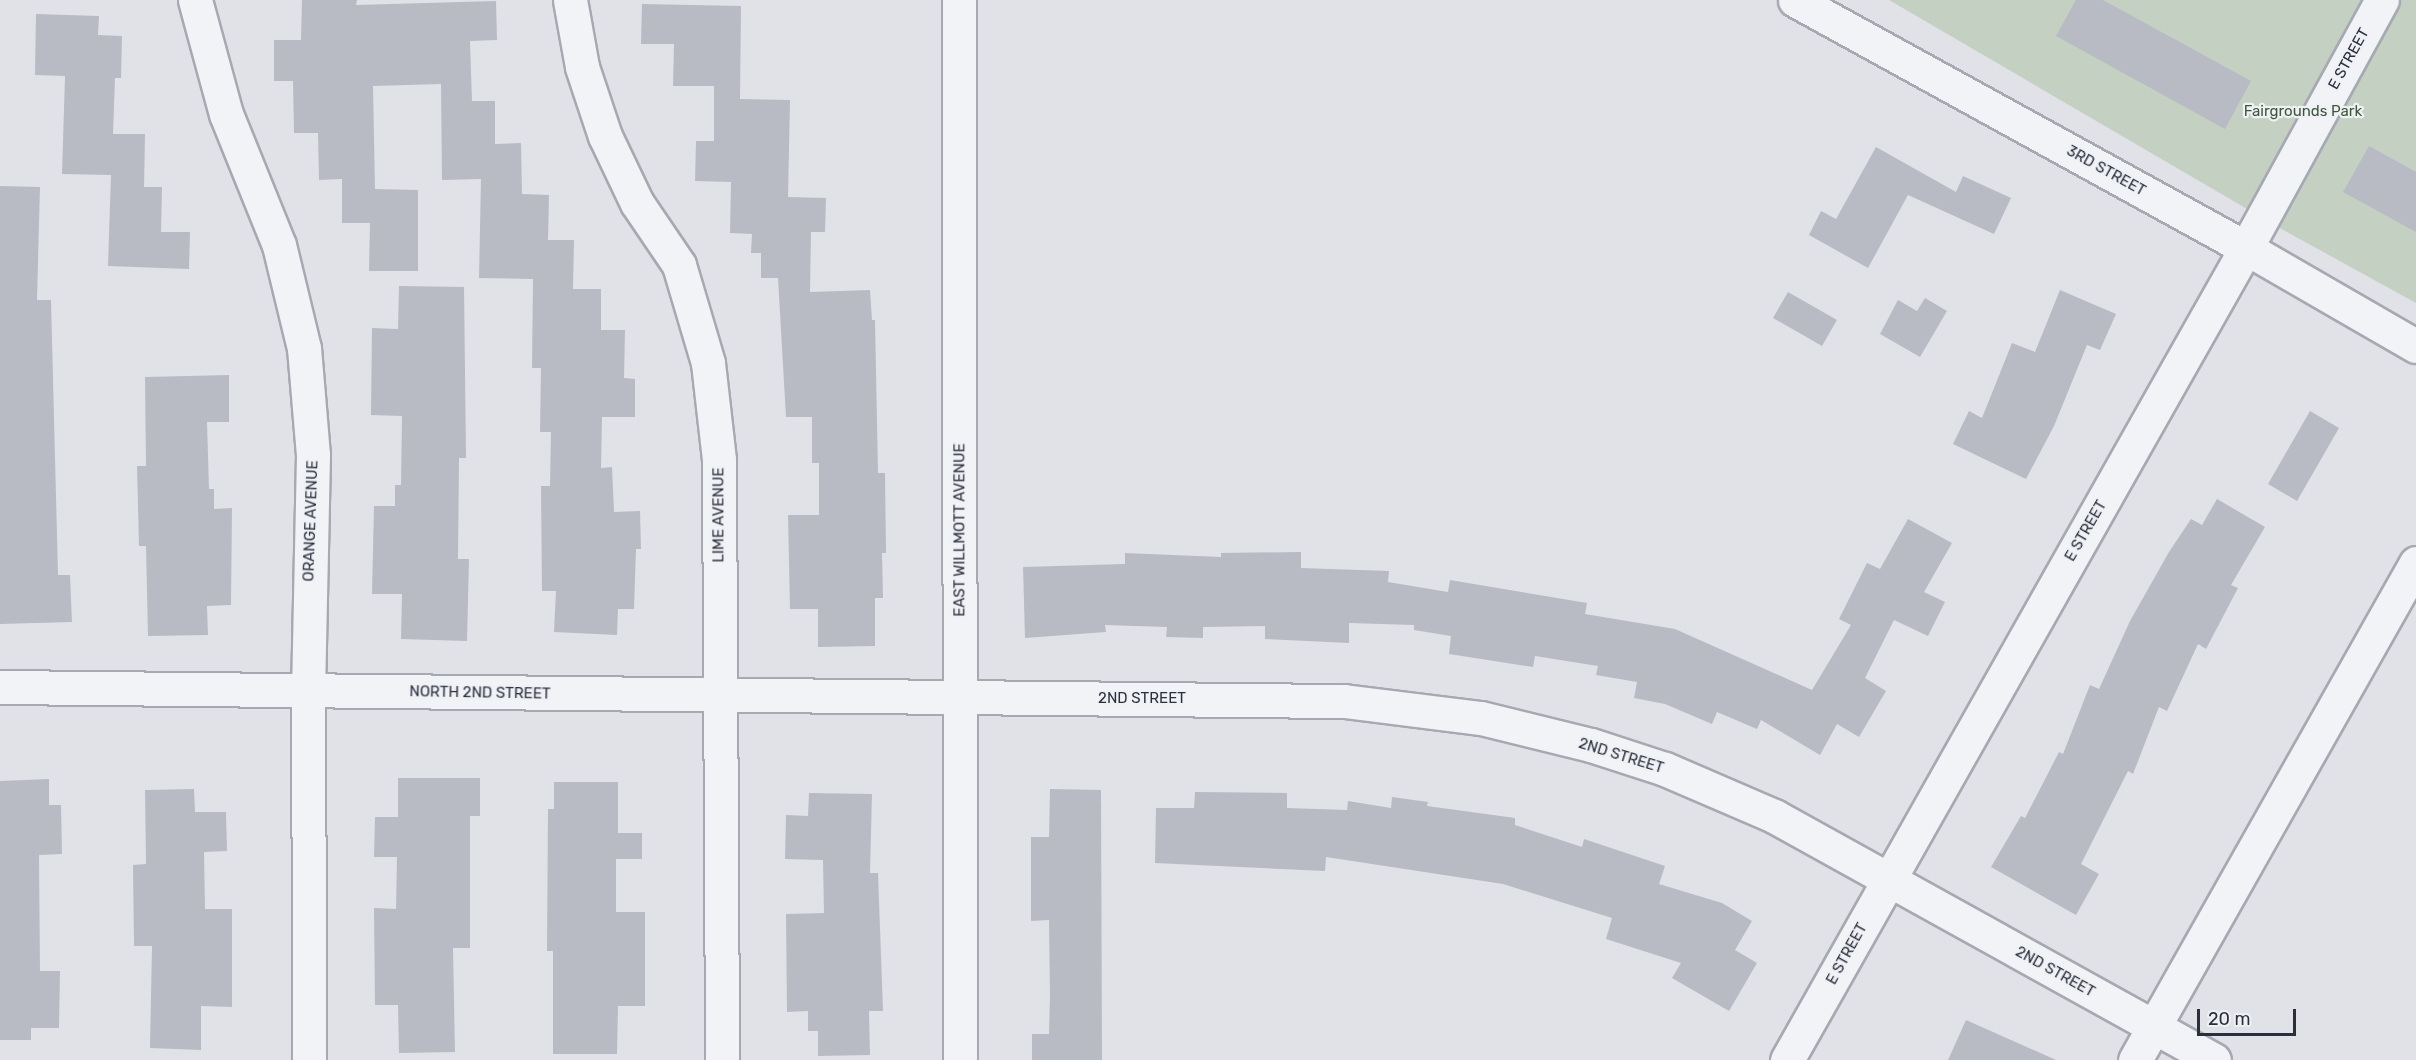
<!DOCTYPE html>
<style>
body{margin:0}
#map{position:relative;width:2416px;height:1060px;overflow:hidden;background:#e0e2e7;font-family:Rubik,sans-serif}
div>[style]{position:absolute}
.green>*{inset:0;background:#c4d0c2}
.building>*{inset:0;background:#b8bbc4}
.roads{filter:drop-shadow(2px 0 #a6a9b1) drop-shadow(-2px 0 #a6a9b1) drop-shadow(0 2px #a6a9b1) drop-shadow(0 -2px #a6a9b1)}
.minor>*{height:33px;margin:-16.5px;padding:0 16.5px;transform-origin:16.5px;border-radius:16.5px;background:#f2f3f6}
span{translate:-50% -50%;white-space:nowrap;text-align:center;line-height:1.15;-webkit-text-stroke:4.5px #eff1f5;paint-order:stroke}
.street-label{font-size:15px;color:#2b2f3d}
.park-label{font-size:15px;color:#3c573a}
.scale{position:absolute;left:2197px;top:1009px;width:99px;height:27px;box-sizing:border-box;border:3px solid #2b2f3d;border-top:0;padding-left:8px;font-size:18px;line-height:21px;white-space:nowrap;color:#2b2f3d;-webkit-text-stroke:4px #eff1f5;paint-order:stroke}
</style>
<div id="map">
<div class="green">
<div style="clip-path:polygon(1889px 0,2416px 0,2416px 303px,2278px 227px)"></div>
</div>
<div class="building">
<div style="clip-path:polygon(302px 0,357px 0,356px 5px,496px 1px,497px 40px,470px 41px,472px 101px,495px 101px,495px 144px,521px 143px,522px 194px,549px 195px,548px 240px,574px 240px,573px 289px,601px 289px,601px 330px,625px 330px,624px 378px,635px 379px,635px 417px,602px 417px,601px 468px,612px 467px,614px 512px,640px 511px,641px 549px,636px 549px,634px 609px,618px 609px,617px 635px,554px 632px,556px 591px,542px 591px,541px 486px,550px 486px,551px 432px,540px 432px,541px 368px,532px 368px,533px 279px,479px 278px,481px 179px,442px 180px,441px 84px,373px 86px,375px 189px,418px 190px,418px 271px,369px 271px,370px 223px,342px 223px,342px 179px,319px 180px,318px 133px,294px 133px,293px 81px,274px 81px,274px 40px,301px 40px)"></div>
<div style="clip-path:polygon(2076px 0,2103px 0,2251px 81px,2225px 129px,2056px 36px)"></div>
<div style="clip-path:polygon(642px 4px,741px 6px,740px 99px,790px 100px,788px 197px,826px 198px,825px 232px,811px 232px,810px 292px,870px 290px,872px 320px,875px 320px,878px 473px,885px 473px,886px 553px,882px 553px,883px 598px,875px 598px,875px 646px,818px 647px,818px 609px,790px 609px,788px 515px,819px 515px,819px 463px,812px 463px,812px 417px,786px 417px,778px 278px,761px 278px,761px 253px,751px 253px,752px 234px,730px 233px,731px 182px,695px 181px,696px 141px,714px 141px,714px 86px,673px 86px,674px 44px,641px 44px)"></div>
<div style="clip-path:polygon(36px 14px,99px 16px,98px 35px,122px 36px,121px 78px,115px 78px,113px 134px,145px 134px,144px 187px,162px 187px,161px 232px,190px 232px,189px 269px,108px 266px,111px 175px,62px 174px,65px 76px,35px 75px)"></div>
<div style="clip-path:polygon(2369px 146px,2416px 172px,2416px 232px,2343px 192px)"></div>
<div style="clip-path:polygon(1876px 147px,1956px 192px,1963px 176px,2011px 198px,1994px 234px,1908px 195px,1868px 268px,1809px 235px,1821px 211px,1836px 219px)"></div>
<div style="clip-path:polygon(0 186px,40px 187px,37px 300px,51px 300px,58px 575px,70px 575px,72px 622px,0 624px)"></div>
<div style="clip-path:polygon(399px 286px,464px 287px,466px 458px,459px 458px,458px 559px,469px 559px,467px 641px,401px 639px,402px 594px,372px 594px,374px 506px,395px 506px,395px 485px,401px 485px,402px 416px,371px 415px,372px 328px,398px 329px)"></div>
<div style="clip-path:polygon(2060px 290px,2116px 314px,2100px 350px,2087px 345px,2054px 426px,2026px 479px,1953px 444px,1969px 411px,1982px 418px,2012px 343px,2035px 352px)"></div>
<div style="clip-path:polygon(1788px 292px,1837px 320px,1822px 346px,1773px 318px)"></div>
<div style="clip-path:polygon(1925px 298px,1947px 311px,1920px 357px,1880px 334px,1898px 300px,1917px 311px)"></div>
<div style="clip-path:polygon(229px 375px,229px 422px,207px 422px,209px 489px,214px 489px,214px 509px,232px 508px,231px 605px,207px 606px,208px 635px,148px 636px,146px 546px,139px 546px,137px 466px,146px 466px,145px 377px)"></div>
<div style="clip-path:polygon(2310px 411px,2339px 428px,2297px 501px,2268px 484px)"></div>
<div style="clip-path:polygon(2217px 499px,2265px 527px,2231px 585px,2238px 588px,2206px 649px,2198px 644px,2167px 711px,2159px 707px,2133px 774px,2128px 771px,2081px 864px,2099px 874px,2076px 915px,1991px 867px,2021px 816px,2025px 818px,2059px 752px,2063px 754px,2090px 685px,2099px 689px,2130px 621px,2169px 552px,2191px 519px,2202px 525px)"></div>
<div style="clip-path:polygon(1908px 519px,1952px 543px,1924px 592px,1945px 602px,1928px 636px,1894px 620px,1865px 678px,1886px 691px,1859px 737px,1837px 724px,1820px 755px,1761px 720px,1757px 729px,1717px 712px,1712px 724px,1665px 704px,1634px 698px,1637px 682px,1596px 675px,1598px 666px,1535px 656px,1533px 667px,1449px 654px,1451px 636px,1414px 630px,1414px 625px,1349px 623px,1349px 643px,1265px 639px,1265px 626px,1203px 627px,1203px 638px,1166px 637px,1167px 627px,1105px 625px,1106px 632px,1025px 638px,1023px 567px,1125px 564px,1125px 553px,1221px 557px,1221px 553px,1301px 552px,1301px 568px,1389px 571px,1388px 582px,1448px 592px,1450px 580px,1587px 603px,1585px 614px,1675px 629px,1812px 690px,1851px 625px,1839px 619px,1867px 563px,1880px 569px)"></div>
<div style="clip-path:polygon(398px 778px,480px 778px,480px 816px,470px 816px,470px 948px,453px 948px,455px 1052px,399px 1053px,398px 1005px,375px 1005px,374px 908px,396px 909px,397px 857px,374px 857px,375px 817px,398px 817px)"></div>
<div style="clip-path:polygon(49px 779px,49px 805px,61px 805px,62px 854px,39px 855px,40px 971px,60px 971px,59px 1028px,31px 1028px,31px 1040px,0 1040px,0 781px)"></div>
<div style="clip-path:polygon(554px 782px,618px 782px,618px 833px,642px 833px,642px 859px,616px 859px,616px 912px,645px 912px,645px 1006px,618px 1006px,617px 1054px,553px 1054px,553px 951px,547px 951px,548px 809px,554px 809px)"></div>
<div style="clip-path:polygon(194px 789px,195px 812px,226px 812px,227px 851px,204px 852px,205px 909px,232px 909px,232px 1007px,201px 1006px,201px 1050px,150px 1048px,152px 946px,134px 946px,133px 865px,146px 864px,145px 790px)"></div>
<div style="clip-path:polygon(1050px 789px,1101px 790px,1102px 1060px,1032px 1060px,1032px 1034px,1049px 1034px,1050px 996px,1049px 920px,1031px 921px,1031px 837px,1049px 837px)"></div>
<div style="clip-path:polygon(1195px 792px,1287px 793px,1287px 808px,1347px 810px,1348px 801px,1391px 808px,1392px 797px,1428px 802px,1427px 806px,1515px 818px,1515px 825px,1582px 847px,1584px 839px,1665px 866px,1659px 884px,1722px 903px,1752px 921px,1735px 950px,1757px 963px,1729px 1011px,1672px 978px,1681px 963px,1606px 939px,1612px 918px,1503px 884px,1326px 857px,1325px 871px,1155px 863px,1156px 808px,1194px 808px)"></div>
<div style="clip-path:polygon(809px 793px,872px 794px,870px 873px,878px 873px,883px 1011px,869px 1011px,870px 1055px,818px 1056px,818px 1031px,808px 1031px,808px 1011px,787px 1012px,786px 914px,824px 913px,823px 860px,785px 859px,786px 815px,808px 816px)"></div>
<div style="clip-path:polygon(1966px 1020px,2056px 1060px,1948px 1060px)"></div>
</div>
<div class="roads">
<div class="minor">
<div style="left:195px;top:0;width:118px;rotate:74.8deg"></div>
<div style="left:226px;top:114px;width:141px;rotate:68deg"></div>
<div style="left:279px;top:245px;width:106px;rotate:76.4deg"></div>
<div style="left:304px;top:348px;width:107px;rotate:85.2deg"></div>
<div style="left:313px;top:455px;width:236px;rotate:91.2deg"></div>
<div style="left:308px;top:691px;width:369px;rotate:89.8deg"></div>
<div style="left:570px;top:0;width:68px;rotate:79.8deg"></div>
<div style="left:582px;top:67px;width:73px;rotate:71.6deg"></div>
<div style="left:605px;top:136px;width:74px;rotate:64.5deg"></div>
<div style="left:637px;top:203px;width:75px;rotate:55.9deg"></div>
<div style="left:679px;top:265px;width:102px;rotate:73.5deg"></div>
<div style="left:708px;top:363px;width:98px;rotate:83.5deg"></div>
<div style="left:719px;top:460px;width:600px;rotate:89.71deg"></div>
<div style="left:959px;top:0;width:1060px;rotate:89.95deg"></div>
<div style="left:1795px;top:0;width:515px;rotate:28.81deg"></div>
<div style="left:2246px;top:248px;width:196px;rotate:30deg"></div>
<div style="left:0;top:687px;width:1344px;rotate:0.6deg"></div>
<div style="left:1344px;top:701px;width:138px;rotate:7.1deg"></div>
<div style="left:1481px;top:718px;width:113px;rotate:13.8deg"></div>
<div style="left:1591px;top:745px;width:78px;rotate:18deg"></div>
<div style="left:1665px;top:769px;width:119px;rotate:23.3deg"></div>
<div style="left:1774px;top:816px;width:503px;rotate:29.01deg"></div>
<div style="left:1787px;top:1060px;width:933px;rotate:-60.52deg"></div>
<div style="left:2246px;top:248px;width:283px;rotate:-61.3deg"></div>
<div style="left:2135px;top:1060px;width:571px;rotate:-60.52deg"></div>
</div>
</div>
<div class="street-label">
<span style="left:2349px;top:59px;rotate:-61deg">E STREET</span>
<span style="left:2106px;top:171px;rotate:29deg">3RD STREET</span>
<span style="left:719px;top:515px;rotate:-90deg">LIME AVENUE</span>
<span style="left:311px;top:521px;rotate:-88deg">ORANGE AVENUE</span>
<span style="left:960px;top:530px;rotate:-90deg">EAST WILLMOTT AVENUE</span>
<span style="left:2086px;top:531px;rotate:-60deg">E STREET</span>
<span style="left:480px;top:693px;rotate:1deg">NORTH 2ND STREET</span>
<span style="left:1142px;top:699px">2ND STREET</span>
<span style="left:1621px;top:756px;rotate:17deg">2ND STREET</span>
<span style="left:1847px;top:954px;rotate:-61deg">E STREET</span>
<span style="left:2055px;top:972px;rotate:29deg">2ND STREET</span>
</div>
<div class="park-label">
<span style="left:2303px;top:112px">Fairgrounds Park</span>
</div>
<div class="scale">20 m</div>
</div>
